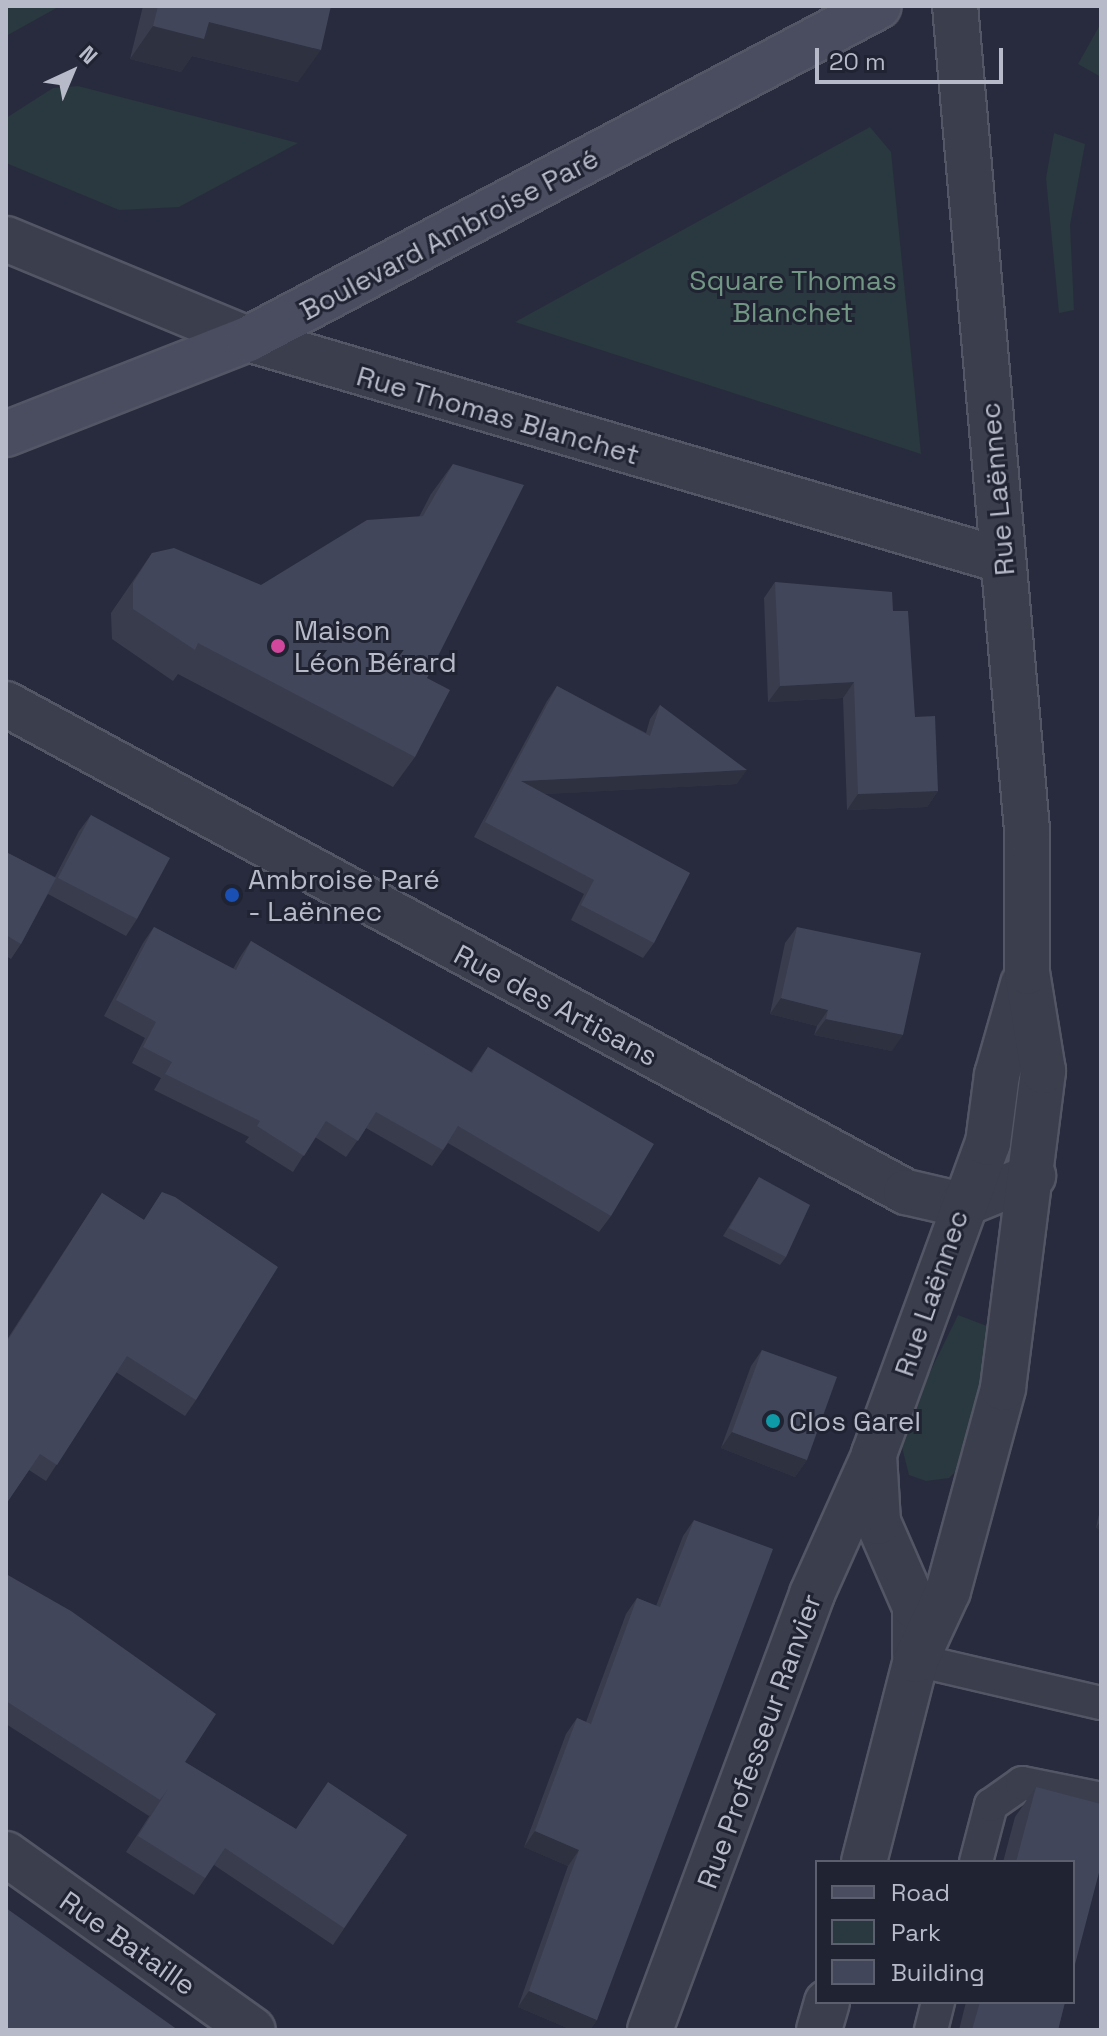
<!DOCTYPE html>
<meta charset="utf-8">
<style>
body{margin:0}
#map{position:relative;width:1107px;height:2036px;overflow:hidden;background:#282b3d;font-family:"Space Grotesk",sans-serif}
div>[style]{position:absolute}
.green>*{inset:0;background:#2a383f}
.roads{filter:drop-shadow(2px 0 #535665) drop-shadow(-2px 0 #535665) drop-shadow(0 2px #535665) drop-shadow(0 -2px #535665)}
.lane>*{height:32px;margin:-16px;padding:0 16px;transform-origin:16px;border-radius:16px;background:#3b3e4d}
.street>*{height:44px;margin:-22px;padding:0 22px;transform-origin:22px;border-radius:22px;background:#3b3e4d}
.secondary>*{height:44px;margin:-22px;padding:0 22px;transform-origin:22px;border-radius:22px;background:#4a4c60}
.wall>*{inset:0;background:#393c4d}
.shaded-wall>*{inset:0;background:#2e313f}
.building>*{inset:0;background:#42465a}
.dots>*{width:22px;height:22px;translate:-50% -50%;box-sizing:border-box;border:4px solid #202332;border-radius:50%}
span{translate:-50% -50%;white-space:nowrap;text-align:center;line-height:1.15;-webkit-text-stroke:6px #202332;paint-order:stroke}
.street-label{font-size:28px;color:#b7bac8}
.park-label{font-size:28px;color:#719683}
.poi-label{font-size:28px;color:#b7bac8}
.left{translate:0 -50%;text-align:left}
.frame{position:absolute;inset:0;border:8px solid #b7bac8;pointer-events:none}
.legend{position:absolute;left:815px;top:1860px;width:260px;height:144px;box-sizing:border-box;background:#202332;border:2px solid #5c5f6e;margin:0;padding:10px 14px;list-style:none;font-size:24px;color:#b7bac8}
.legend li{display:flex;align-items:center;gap:16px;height:40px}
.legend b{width:40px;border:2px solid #5c5f6e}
.north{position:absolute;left:32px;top:32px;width:80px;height:80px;-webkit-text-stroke:6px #202332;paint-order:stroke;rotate:44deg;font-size:22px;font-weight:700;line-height:32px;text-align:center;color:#b7bac8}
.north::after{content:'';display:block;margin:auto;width:28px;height:36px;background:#b7bac8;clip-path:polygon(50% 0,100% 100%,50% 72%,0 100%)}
.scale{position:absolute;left:815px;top:48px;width:188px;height:36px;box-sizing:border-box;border:4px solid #b7bac8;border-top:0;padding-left:10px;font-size:24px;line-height:28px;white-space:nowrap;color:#b7bac8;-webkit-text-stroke:6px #202332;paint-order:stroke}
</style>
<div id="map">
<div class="green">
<div style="clip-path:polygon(6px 6px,60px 6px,6px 36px)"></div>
<div style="clip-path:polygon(1101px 23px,1101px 77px,1078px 64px)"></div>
<div style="clip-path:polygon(78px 86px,298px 143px,179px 207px,119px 210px,6px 163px,6px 118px,53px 88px)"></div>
<div style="clip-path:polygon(870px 127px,891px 152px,921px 454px,515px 322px)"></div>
<div style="clip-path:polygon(1054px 133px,1085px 144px,1070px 225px,1074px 310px,1059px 313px,1046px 178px)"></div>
<div style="clip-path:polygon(958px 1315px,1000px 1331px,967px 1460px,949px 1478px,926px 1481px,909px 1475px,899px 1435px)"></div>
</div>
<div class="roads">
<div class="lane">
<div style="left:916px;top:1660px;width:190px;rotate:13.1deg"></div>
<div style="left:976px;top:1862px;width:59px;rotate:-75.3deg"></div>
<div style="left:991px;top:1805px;width:38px;rotate:-35deg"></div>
<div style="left:1022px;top:1783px;width:81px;rotate:11.4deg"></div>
<div style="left:931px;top:2030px;width:29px;rotate:-76deg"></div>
</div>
<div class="street">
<div style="left:6px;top:239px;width:262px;rotate:22.5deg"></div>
<div style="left:248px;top:339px;width:785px;rotate:16.36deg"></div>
<div style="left:6px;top:704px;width:1024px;rotate:28.47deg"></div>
<div style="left:906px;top:1192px;width:57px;rotate:13.1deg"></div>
<div style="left:962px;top:1205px;width:77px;rotate:-22.2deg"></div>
<div style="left:915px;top:1654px;width:47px;rotate:-90deg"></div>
<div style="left:915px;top:1607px;width:93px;rotate:-113.5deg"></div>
<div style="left:878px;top:1522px;width:68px;rotate:-93.4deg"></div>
<div style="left:874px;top:1454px;width:331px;rotate:-69.9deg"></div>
<div style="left:988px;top:1143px;width:69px;rotate:-82.5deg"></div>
<div style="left:997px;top:1075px;width:95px;rotate:-74.1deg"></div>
<div style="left:6px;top:1854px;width:303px;rotate:35.5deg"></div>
<div style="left:864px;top:1862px;width:209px;rotate:-75.6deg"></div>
<div style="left:916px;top:1660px;width:76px;rotate:-65.1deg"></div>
<div style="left:948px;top:1591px;width:210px;rotate:-74.8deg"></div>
<div style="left:1003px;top:1388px;width:320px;rotate:-82.8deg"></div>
<div style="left:1043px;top:1071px;width:100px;rotate:-99.2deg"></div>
<div style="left:1027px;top:972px;width:142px;rotate:-90deg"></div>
<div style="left:1027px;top:830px;width:827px;rotate:-94.99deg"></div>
<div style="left:650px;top:2030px;width:465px;rotate:-69.6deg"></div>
<div style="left:812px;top:1594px;width:147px;rotate:-65.9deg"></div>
<div style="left:819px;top:2030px;width:29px;rotate:-74deg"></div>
</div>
<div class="secondary">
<div style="left:6px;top:434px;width:260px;rotate:-21.4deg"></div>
<div style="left:248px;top:339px;width:713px;rotate:-27.82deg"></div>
</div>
</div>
<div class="wall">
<div style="clip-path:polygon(143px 6px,331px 6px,298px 82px,192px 56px,181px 72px,130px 59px)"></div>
<div style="clip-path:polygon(453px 464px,427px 678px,415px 757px,393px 787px,178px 674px,173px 681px,112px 639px,111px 613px,152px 553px,261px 585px,419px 517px,431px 494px)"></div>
<div style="clip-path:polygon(775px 582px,893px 611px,915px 717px,938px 791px,927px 807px,847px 810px,843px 698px,768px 702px,764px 598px)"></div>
<div style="clip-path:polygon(557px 686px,646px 733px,650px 719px,660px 705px,737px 784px,544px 794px,654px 943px,643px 958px,571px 920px,584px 894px,474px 837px,547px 701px)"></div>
<div style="clip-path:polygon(91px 815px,137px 919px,126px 936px,48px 894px,21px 944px,11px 959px,6px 956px,6px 852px,55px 877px,79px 831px)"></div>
<div style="clip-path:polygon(154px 927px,233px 969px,240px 957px,251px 941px,471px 1072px,488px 1047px,611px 1216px,599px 1232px,448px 1143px,432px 1166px,366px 1128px,346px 1157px,315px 1137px,293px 1172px,245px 1142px,249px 1137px,154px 1090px,161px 1078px,132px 1063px,145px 1038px,104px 1016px,143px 943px)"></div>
<div style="clip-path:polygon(797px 927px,892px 1051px,814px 1035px,817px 1026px,770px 1014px,785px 943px)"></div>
<div style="clip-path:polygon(759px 1177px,786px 1257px,780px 1265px,723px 1236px)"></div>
<div style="clip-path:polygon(162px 1192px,196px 1400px,185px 1416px,116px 1372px,46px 1481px,29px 1470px,6px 1504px,6px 1341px,102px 1193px,144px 1220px)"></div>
<div style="clip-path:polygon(762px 1350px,807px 1460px,795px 1477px,721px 1448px,751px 1366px)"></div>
<div style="clip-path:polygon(1101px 1505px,1101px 1529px,1096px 1528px)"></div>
<div style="clip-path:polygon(694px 1520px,597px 2020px,590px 2030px,572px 2030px,518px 2007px,568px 1866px,524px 1847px,566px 1734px,577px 1718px,586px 1722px,626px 1614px,637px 1598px,656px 1606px,683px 1536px)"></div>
<div style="clip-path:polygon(6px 1574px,185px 1762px,296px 1829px,407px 1835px,333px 1945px,214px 1865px,194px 1895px,126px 1852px,150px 1815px,149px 1816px,6px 1724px)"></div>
<div style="clip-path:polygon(1036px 1787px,1073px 1862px,1003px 1862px,1015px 1817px)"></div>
<div style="clip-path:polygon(966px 2002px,1065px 2002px,1058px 2030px,959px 2030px)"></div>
</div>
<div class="shaded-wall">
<div style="clip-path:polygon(209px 22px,321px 50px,298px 82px,192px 56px,181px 72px,130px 59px,153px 26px)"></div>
<div style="clip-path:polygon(854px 682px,843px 698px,768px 702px,780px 686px)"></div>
<div style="clip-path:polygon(747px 770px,737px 784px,510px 796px,521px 781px)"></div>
<div style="clip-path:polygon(938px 791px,927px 807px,847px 810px,858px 794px)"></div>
<div style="clip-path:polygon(781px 998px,828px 1010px,817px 1026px,770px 1014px)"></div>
<div style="clip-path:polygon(826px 1019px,903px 1035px,892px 1051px,814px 1035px)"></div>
<div style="clip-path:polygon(732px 1432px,807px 1460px,795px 1477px,721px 1448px)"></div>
<div style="clip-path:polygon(1101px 1520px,1101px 1529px,1096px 1528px)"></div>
<div style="clip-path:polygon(535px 1831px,579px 1850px,568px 1866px,524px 1847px)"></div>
<div style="clip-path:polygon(529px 1991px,597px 2020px,590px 2030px,572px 2030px,518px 2007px)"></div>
</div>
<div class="building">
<div style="clip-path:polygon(158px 6px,331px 6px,321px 50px,209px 22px,204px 39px,153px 26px)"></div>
<div style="clip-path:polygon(453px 464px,524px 485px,427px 678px,450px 690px,415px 757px,198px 643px,195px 650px,133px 609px,133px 583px,152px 553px,174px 548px,261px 585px,367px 520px,423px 516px)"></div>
<div style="clip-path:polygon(775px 582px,892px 592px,893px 611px,908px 611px,915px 717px,935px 716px,938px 791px,858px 794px,854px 682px,780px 686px)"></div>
<div style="clip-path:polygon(557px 686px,650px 736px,660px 705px,747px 770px,521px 781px,690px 873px,654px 943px,581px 905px,594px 880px,485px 822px)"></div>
<div style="clip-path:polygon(91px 815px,170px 858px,137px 919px,58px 878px)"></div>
<div style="clip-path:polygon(6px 852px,56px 878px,21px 944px,6px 935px)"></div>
<div style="clip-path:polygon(154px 927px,236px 970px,251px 941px,472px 1073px,488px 1047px,654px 1144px,611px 1216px,458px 1126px,443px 1150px,376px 1112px,358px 1141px,326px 1121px,304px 1156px,257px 1126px,260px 1121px,165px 1074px,172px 1062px,143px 1047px,156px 1022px,116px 1000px)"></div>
<div style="clip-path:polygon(797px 927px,921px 953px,903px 1035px,826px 1019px,828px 1010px,781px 998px)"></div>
<div style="clip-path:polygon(759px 1177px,810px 1205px,786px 1257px,729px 1228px)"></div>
<div style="clip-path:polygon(162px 1192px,175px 1197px,278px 1267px,196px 1400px,127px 1356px,57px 1465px,40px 1454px,6px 1504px,6px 1343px,102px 1193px,144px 1220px)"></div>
<div style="clip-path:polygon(762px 1350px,837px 1377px,807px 1460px,732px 1432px)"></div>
<div style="clip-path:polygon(694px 1520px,773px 1549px,597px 2020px,529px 1991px,579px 1850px,535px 1831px,577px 1718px,591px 1724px,637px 1598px,660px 1607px)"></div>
<div style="clip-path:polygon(6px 1574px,71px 1611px,216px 1714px,185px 1762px,296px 1829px,328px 1782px,407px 1835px,344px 1928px,225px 1848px,205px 1878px,138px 1836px,168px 1789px,160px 1800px,6px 1701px)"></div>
<div style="clip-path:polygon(1036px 1787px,1101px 1804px,1101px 1865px,1073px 1972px,1073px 1862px,1016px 1862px)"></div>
<div style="clip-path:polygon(6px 1908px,178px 2030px,6px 2030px)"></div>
<div style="clip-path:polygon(980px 2002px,1065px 2002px,1058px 2030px,972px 2030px)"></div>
</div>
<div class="dots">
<div style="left:278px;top:646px;background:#d1479c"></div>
<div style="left:232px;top:895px;background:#1a4fb4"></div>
<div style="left:773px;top:1421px;background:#0f9aa8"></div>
</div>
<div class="street-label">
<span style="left:449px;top:234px;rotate:-28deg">Boulevard Ambroise Paré</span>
<span style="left:498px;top:415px;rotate:16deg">Rue Thomas Blanchet</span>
<span style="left:997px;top:489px;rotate:-95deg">Rue Laënnec</span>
<span style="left:556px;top:1005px;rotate:28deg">Rue des Artisans</span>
<span style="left:931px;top:1293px;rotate:-71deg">Rue Laënnec</span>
<span style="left:759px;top:1741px;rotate:-70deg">Rue Professeur Ranvier</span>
<span style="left:128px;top:1943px;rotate:35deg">Rue Bataille</span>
</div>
<div class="park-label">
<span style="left:793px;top:296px">Square Thomas<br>Blanchet</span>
</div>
<div class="poi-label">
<span class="left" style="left:294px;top:646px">Maison<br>Léon Bérard</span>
<span class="left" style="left:248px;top:895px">Ambroise Paré<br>- Laënnec</span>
<span class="left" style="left:789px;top:1421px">Clos Garel</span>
</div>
<div class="frame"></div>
<ul class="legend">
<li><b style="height:10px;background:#4a4c60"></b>Road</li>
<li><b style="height:22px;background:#2a383f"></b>Park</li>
<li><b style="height:22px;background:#42465a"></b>Building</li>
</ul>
<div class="north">N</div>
<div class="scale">20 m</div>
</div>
